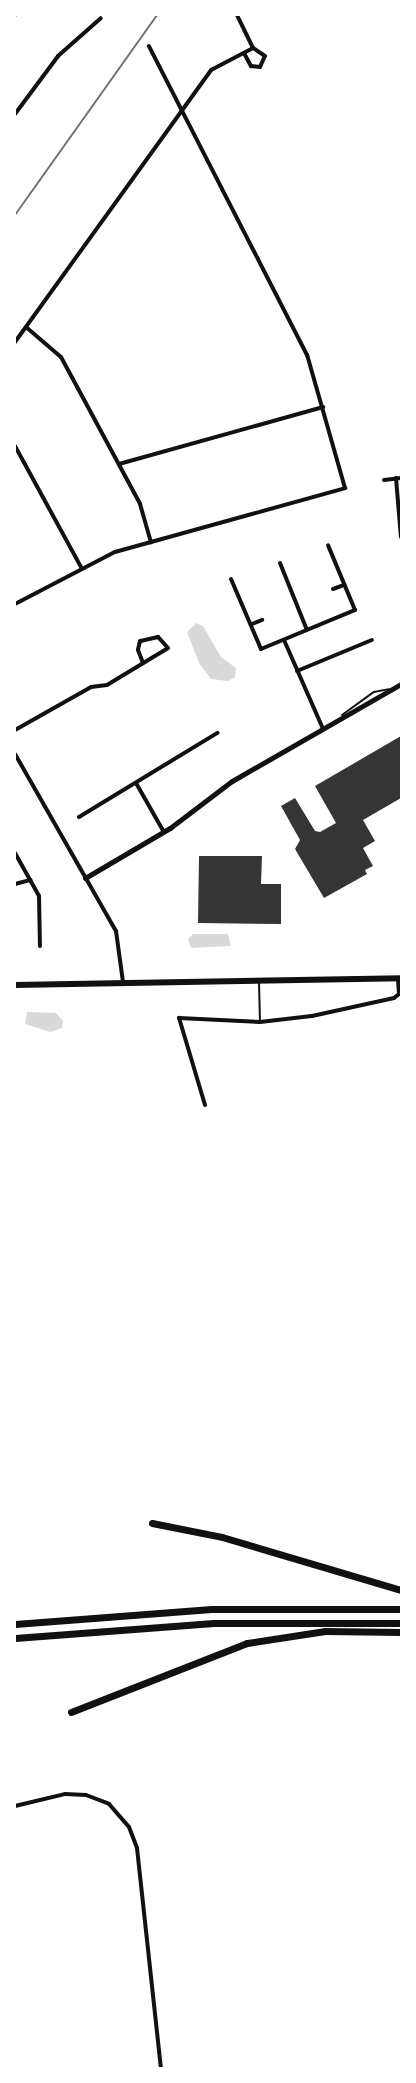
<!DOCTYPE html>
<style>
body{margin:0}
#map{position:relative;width:416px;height:2083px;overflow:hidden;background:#fff;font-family:"Public Sans",sans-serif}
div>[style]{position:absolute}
.water>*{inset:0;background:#d9d9d9}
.building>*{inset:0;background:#353535}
.service>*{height:2px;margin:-1px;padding:0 1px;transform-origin:1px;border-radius:1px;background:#111}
.minor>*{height:4px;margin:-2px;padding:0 2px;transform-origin:2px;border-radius:2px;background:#111}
.tertiary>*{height:5px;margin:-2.5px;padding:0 2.5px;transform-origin:2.5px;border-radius:2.5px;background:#111}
.secondary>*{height:5.5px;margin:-2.75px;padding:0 2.75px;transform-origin:2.75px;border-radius:2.75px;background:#111}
.motorway>*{height:7px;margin:-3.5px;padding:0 3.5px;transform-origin:3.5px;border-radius:3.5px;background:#111}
.rail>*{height:2px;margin:-1px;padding:0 1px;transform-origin:1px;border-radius:1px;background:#707070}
span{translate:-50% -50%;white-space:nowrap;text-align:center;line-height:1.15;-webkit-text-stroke:5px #fff;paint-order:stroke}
.frame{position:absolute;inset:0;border:16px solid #fff;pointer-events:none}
</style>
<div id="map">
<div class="water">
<div style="clip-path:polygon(196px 623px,203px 626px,221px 657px,236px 668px,235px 677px,228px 681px,211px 679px,199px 663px,187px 632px)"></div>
<div style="clip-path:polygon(193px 934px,228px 934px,231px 946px,191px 948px,188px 939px)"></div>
<div style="clip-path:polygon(27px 1012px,56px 1013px,63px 1021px,62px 1028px,50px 1032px,25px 1024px)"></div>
</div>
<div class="building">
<div style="clip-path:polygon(401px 736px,401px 798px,363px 820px,375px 841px,363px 848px,373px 866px,365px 870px,367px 874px,324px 898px,295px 849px,300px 840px,281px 806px,295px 798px,315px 831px,320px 832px,336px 823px,315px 786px)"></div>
<div style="clip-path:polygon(199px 856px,262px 856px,261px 884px,281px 884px,281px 924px,198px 923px)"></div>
</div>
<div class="service">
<div style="left:342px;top:715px;width:39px;rotate:-36deg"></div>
<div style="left:374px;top:692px;width:15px;rotate:-11deg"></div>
<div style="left:259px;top:982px;width:40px;rotate:88.6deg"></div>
</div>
<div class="minor">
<div style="left:244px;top:53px;width:15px;rotate:62deg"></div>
<div style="left:251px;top:66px;width:9px;rotate:6deg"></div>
<div style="left:260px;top:67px;width:12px;rotate:-66deg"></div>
<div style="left:265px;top:56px;width:14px;rotate:-146deg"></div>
<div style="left:15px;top:114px;width:72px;rotate:-53.4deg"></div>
<div style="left:58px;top:56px;width:57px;rotate:-41.5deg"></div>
<div style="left:26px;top:327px;width:46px;rotate:40.6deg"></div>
<div style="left:61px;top:357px;width:167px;rotate:61.7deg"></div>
<div style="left:140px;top:504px;width:40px;rotate:74deg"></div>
<div style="left:15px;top:342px;width:335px;rotate:-54.2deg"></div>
<div style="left:211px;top:70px;width:47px;rotate:-27.6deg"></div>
<div style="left:253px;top:48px;width:37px;rotate:-116deg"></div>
<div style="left:15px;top:446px;width:138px;rotate:61.4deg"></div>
<div style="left:119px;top:464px;width:212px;rotate:-15.6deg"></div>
<div style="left:396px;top:478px;width:59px;rotate:85.2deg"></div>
<div style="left:384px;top:480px;width:17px;rotate:-7deg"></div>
<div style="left:280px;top:563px;width:72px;rotate:68.1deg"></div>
<div style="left:231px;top:579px;width:76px;rotate:66.8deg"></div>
<div style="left:261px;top:649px;width:102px;rotate:-22.5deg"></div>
<div style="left:355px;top:610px;width:70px;rotate:-112.6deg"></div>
<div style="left:333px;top:589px;width:12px;rotate:-20deg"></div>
<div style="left:15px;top:604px;width:113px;rotate:-27.5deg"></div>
<div style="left:115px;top:552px;width:239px;rotate:-15.5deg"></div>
<div style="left:345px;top:488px;width:138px;rotate:-105.9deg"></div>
<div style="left:307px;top:355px;width:347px;rotate:-117.1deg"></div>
<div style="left:252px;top:624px;width:11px;rotate:-22deg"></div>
<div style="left:284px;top:640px;width:97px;rotate:66.3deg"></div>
<div style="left:297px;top:671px;width:81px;rotate:-22.5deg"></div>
<div style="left:15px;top:730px;width:87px;rotate:-29.5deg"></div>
<div style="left:91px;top:687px;width:16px;rotate:-7deg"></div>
<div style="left:107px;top:685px;width:71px;rotate:-31.2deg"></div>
<div style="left:168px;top:648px;width:15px;rotate:-132deg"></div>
<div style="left:158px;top:637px;width:18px;rotate:167deg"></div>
<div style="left:140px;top:641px;width:9px;rotate:103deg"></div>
<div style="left:138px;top:650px;width:14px;rotate:69deg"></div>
<div style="left:15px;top:754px;width:204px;rotate:60.3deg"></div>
<div style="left:116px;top:931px;width:51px;rotate:82.2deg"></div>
<div style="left:136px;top:783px;width:56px;rotate:60.3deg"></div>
<div style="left:79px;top:817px;width:162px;rotate:-31.3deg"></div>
<div style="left:15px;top:853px;width:49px;rotate:60.8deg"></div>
<div style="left:39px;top:896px;width:50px;rotate:88.9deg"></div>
<div style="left:15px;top:884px;width:16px;rotate:-15deg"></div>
<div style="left:205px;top:1105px;width:91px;rotate:-106.6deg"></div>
<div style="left:179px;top:1018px;width:81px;rotate:2.8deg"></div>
<div style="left:260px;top:1022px;width:52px;rotate:-6.6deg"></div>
<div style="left:312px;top:1016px;width:84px;rotate:-12.4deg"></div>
<div style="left:394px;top:998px;width:6px;rotate:-39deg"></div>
<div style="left:399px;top:994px;width:16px;rotate:-94deg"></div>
<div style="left:15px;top:1806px;width:51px;rotate:-13.5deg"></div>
<div style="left:65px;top:1794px;width:21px;rotate:3deg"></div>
<div style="left:86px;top:1795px;width:25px;rotate:21deg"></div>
<div style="left:109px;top:1804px;width:30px;rotate:49deg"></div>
<div style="left:129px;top:1827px;width:22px;rotate:69deg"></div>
<div style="left:137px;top:1848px;width:221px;rotate:83.8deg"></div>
</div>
<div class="tertiary">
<div style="left:85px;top:878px;width:99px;rotate:-30.5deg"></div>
<div style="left:170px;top:828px;width:78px;rotate:-37.2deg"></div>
<div style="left:232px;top:781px;width:195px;rotate:-29.9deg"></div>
</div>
<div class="secondary">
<div style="left:15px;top:985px;width:386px;rotate:-1deg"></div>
</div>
<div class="motorway">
<div style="left:152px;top:1523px;width:71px;rotate:11.3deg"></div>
<div style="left:222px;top:1537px;width:187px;rotate:16.5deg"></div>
<div style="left:15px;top:1624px;width:197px;rotate:-4.4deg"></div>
<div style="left:211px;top:1609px;width:190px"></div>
<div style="left:15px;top:1638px;width:199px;rotate:-4.3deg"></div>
<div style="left:213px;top:1623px;width:188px"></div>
<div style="left:71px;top:1712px;width:189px;rotate:-21.4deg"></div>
<div style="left:247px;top:1643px;width:79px;rotate:-8.7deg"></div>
<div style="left:325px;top:1631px;width:76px;rotate:0.8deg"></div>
</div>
<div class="rail">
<div style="left:15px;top:16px;width:2px;rotate:-27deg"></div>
<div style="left:15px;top:215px;width:245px;rotate:-54.6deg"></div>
</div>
<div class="frame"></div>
</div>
